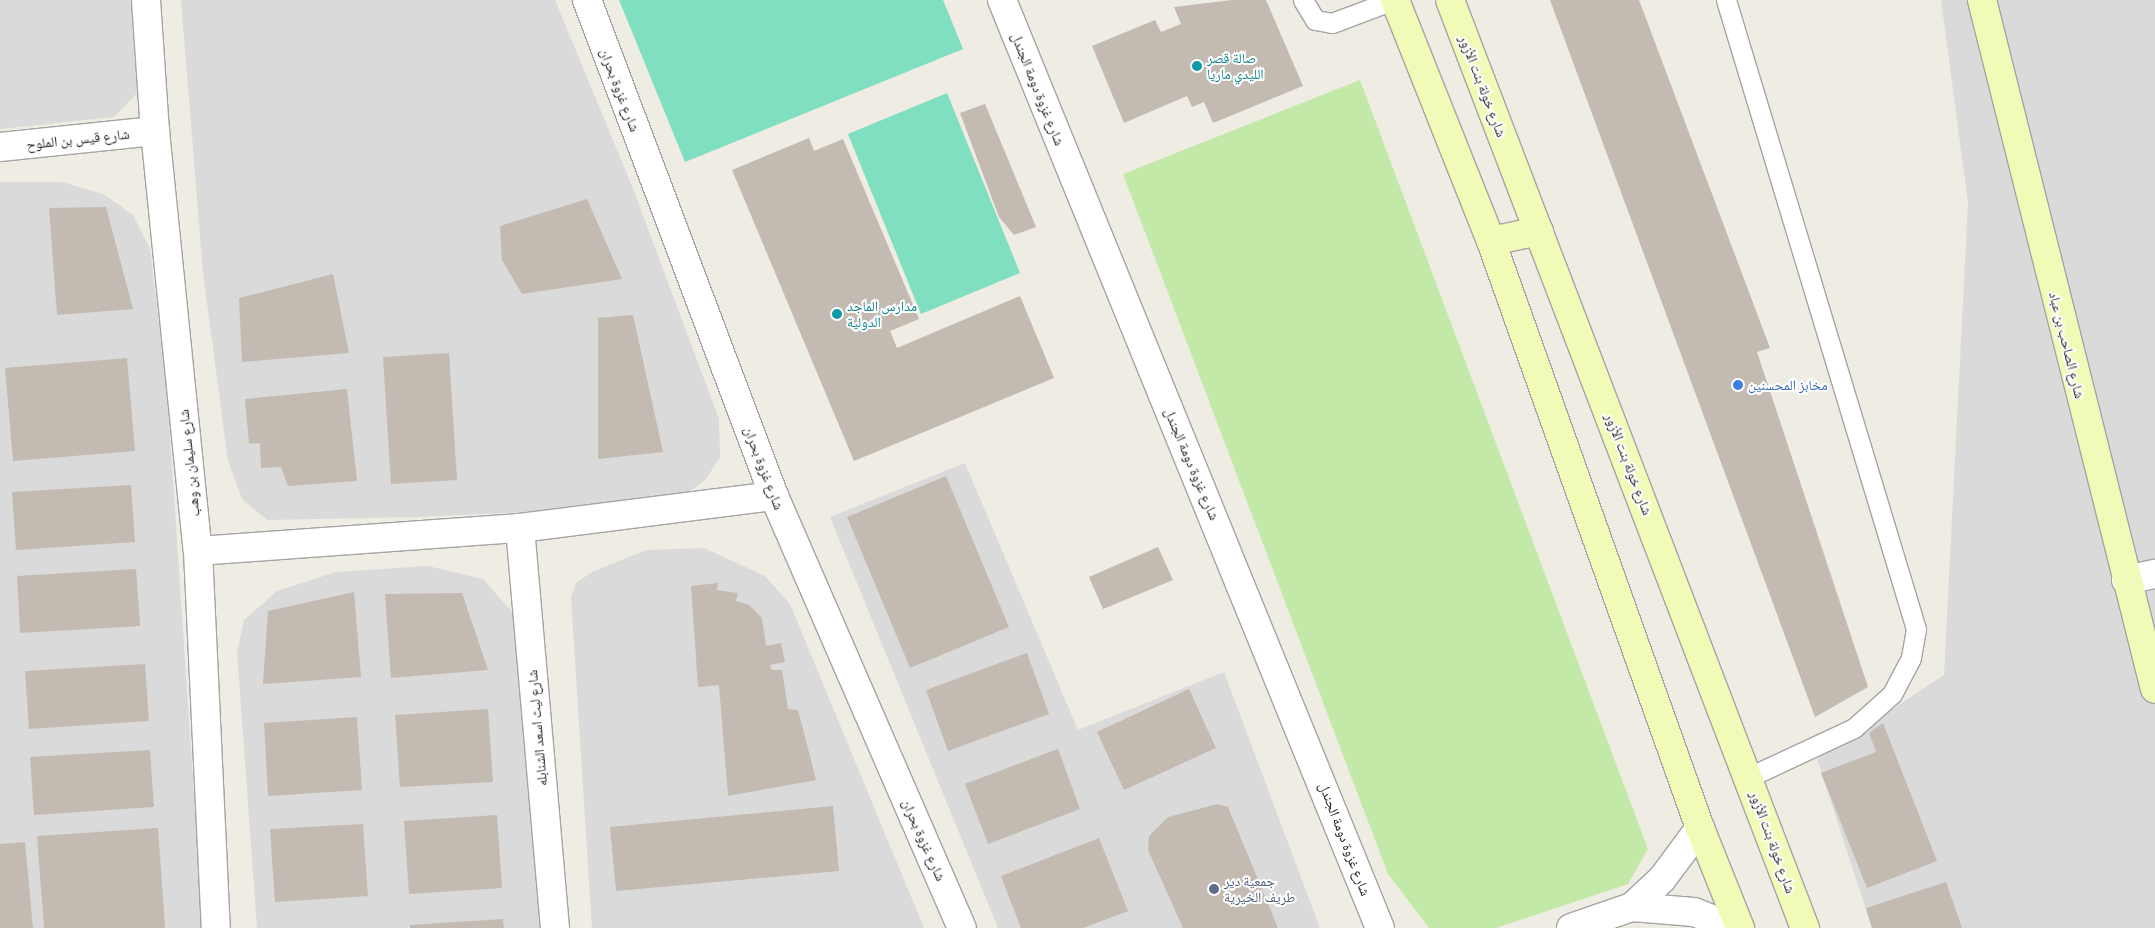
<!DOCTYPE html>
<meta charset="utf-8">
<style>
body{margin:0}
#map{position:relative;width:2155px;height:928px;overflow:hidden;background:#eeece3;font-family:"PT Sans Narrow","Noto Naskh Arabic",sans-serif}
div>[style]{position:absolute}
.residential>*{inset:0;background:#dbdada}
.grass>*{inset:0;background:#c3e9a8}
.pitch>*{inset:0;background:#80dec1}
.building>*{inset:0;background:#c3bab2}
.roads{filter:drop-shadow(1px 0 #a4a4a4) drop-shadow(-1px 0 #a4a4a4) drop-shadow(0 1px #a4a4a4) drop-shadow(0 -1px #a4a4a4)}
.lane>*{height:19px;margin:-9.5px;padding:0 9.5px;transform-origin:9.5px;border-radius:9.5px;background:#fff}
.street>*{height:28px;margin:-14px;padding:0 14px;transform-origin:14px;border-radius:14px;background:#fff}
.secondary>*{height:28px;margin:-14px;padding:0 14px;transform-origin:14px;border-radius:14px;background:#f1fab6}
.dots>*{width:14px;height:14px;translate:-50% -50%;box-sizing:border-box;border:2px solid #fff;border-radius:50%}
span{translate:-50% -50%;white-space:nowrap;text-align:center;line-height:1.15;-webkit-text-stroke:4px #fff;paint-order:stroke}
.culture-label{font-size:14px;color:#0d838f}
.left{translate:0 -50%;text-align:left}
.street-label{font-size:14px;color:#1d1d1d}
.shop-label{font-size:14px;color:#366cbe}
.service-label{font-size:14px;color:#4e5e75}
</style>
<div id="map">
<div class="residential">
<div style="clip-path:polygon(0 0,131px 0,137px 93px,114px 117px,0 129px)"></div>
<div style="clip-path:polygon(181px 0,555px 0,632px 186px,719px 419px,720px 457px,706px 479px,685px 495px,608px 508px,419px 517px,267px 520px,242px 499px,228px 461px,203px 273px)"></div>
<div style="clip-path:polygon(1941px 0,2155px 0,2155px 928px,1872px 928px,1817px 759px,1944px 675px,1968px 203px)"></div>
<div style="clip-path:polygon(0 182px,62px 182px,103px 194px,133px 215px,150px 249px,167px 392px,203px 928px,0 928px)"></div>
<div style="clip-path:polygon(965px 463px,1078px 730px,1224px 672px,1320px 928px,998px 928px,830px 517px)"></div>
<div style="clip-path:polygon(704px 548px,765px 576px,790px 604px,924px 928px,592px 928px,571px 598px,576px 583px,592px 572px,646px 550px)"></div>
<div style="clip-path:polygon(428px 566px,483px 579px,515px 615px,544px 928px,257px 928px,237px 652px,244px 620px,277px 591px,336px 572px)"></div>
</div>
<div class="grass">
<div style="clip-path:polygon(1360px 80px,1648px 849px,1628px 884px,1496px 928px,1429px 928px,1388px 874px,1123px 174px)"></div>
</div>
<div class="pitch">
<div style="clip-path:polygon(619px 0,943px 0,963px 49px,685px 162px)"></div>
<div style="clip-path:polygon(947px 93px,1020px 273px,921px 314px,848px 134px)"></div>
</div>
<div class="building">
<div style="clip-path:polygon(1232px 0,1266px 0,1303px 86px,1213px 123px,1204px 102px,1192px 107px,1187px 96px,1124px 123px,1092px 46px,1155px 20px,1161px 32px,1181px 24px,1174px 7px)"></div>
<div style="clip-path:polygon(1550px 0,1639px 0,1770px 348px,1757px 352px,1868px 687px,1815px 717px)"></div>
<div style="clip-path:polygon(985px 104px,1036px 227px,1014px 235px,999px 217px,960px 113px)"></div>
<div style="clip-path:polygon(809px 138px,814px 151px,843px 139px,919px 319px,890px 331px,897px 348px,1020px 296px,1054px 378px,854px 461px,732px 170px)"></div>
<div style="clip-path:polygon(587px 199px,622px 279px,522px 294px,502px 260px,500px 226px)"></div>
<div style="clip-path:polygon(106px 207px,133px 309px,57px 315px,49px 208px)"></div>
<div style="clip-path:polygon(333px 274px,349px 353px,242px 362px,239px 298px)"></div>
<div style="clip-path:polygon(633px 315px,663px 452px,598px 459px,598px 318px)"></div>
<div style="clip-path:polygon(449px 353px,457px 480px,391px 484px,383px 357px)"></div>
<div style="clip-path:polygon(127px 358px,135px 451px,13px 461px,5px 368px)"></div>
<div style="clip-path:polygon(347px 389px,357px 481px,288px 486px,281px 467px,261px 468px,260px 443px,249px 444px,245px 399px)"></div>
<div style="clip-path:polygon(946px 476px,1009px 627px,910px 668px,847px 517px)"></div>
<div style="clip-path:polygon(131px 485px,135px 542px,16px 550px,12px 492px)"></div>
<div style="clip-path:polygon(1158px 547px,1173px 580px,1103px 609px,1089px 577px)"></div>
<div style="clip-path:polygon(136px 569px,140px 626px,20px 633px,17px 576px)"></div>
<div style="clip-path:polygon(718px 583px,717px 590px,738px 593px,736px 601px,749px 605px,762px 618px,766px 646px,781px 643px,785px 662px,770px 665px,772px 670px,782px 670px,788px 709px,798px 710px,816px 780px,728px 796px,719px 685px,698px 687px,691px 586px)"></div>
<div style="clip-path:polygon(354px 592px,361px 677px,263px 684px,268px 611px)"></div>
<div style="clip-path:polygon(462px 593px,488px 670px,391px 678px,385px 594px)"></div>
<div style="clip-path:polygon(1027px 653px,1049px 714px,948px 751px,926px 690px)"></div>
<div style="clip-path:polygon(145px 664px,149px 721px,29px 729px,25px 671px)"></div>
<div style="clip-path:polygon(1189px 689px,1216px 748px,1124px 790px,1097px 732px)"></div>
<div style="clip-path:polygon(488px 709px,493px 782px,400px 787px,395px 715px)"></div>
<div style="clip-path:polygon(357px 717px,362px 790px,268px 796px,264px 723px)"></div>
<div style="clip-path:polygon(1883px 723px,1937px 861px,1867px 888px,1821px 773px,1876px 752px,1869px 733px)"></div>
<div style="clip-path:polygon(1058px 749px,1080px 809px,988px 844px,965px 784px)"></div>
<div style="clip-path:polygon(150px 750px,154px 807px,34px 815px,30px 757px)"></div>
<div style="clip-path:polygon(1218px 804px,1228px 807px,1278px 928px,1183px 928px,1148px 850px,1149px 836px,1168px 817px)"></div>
<div style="clip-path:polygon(833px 806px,839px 871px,616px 891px,610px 827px)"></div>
<div style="clip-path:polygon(497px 815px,502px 888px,409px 894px,404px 821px)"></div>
<div style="clip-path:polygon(363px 824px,368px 896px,275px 902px,270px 829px)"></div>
<div style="clip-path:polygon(158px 828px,165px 928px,44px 928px,37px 836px)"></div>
<div style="clip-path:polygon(1099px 838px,1128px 911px,1083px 928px,1021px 928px,1001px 876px)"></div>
<div style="clip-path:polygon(25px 842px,33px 928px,0 928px,0 844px)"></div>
<div style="clip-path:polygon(1946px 882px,1962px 928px,1872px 928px,1866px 908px)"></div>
<div style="clip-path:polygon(503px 919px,504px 928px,410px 928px,410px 925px)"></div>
</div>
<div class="roads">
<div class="lane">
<div style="left:1303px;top:0;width:23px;rotate:59deg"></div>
<div style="left:1315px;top:20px;width:17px;rotate:10deg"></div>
<div style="left:1332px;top:23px;width:65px;rotate:-20.7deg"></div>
<div style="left:1726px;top:0;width:657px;rotate:73.19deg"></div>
<div style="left:1916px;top:629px;width:29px;rotate:100deg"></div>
<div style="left:1911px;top:658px;width:41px;rotate:117.8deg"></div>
<div style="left:1892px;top:694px;width:51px;rotate:138.2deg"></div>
<div style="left:1854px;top:728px;width:116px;rotate:155deg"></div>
</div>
<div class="street">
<div style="left:146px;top:0;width:131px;rotate:86.1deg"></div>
<div style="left:155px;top:131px;width:422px;rotate:84.2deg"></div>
<div style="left:198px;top:551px;width:377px;rotate:87.3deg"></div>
<div style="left:587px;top:0;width:530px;rotate:69.34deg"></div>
<div style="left:774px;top:496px;width:471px;rotate:66.5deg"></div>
<div style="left:1002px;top:0;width:1002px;rotate:67.84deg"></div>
<div style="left:0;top:147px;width:156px;rotate:-5.9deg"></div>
<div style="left:520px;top:528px;width:402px;rotate:85deg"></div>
<div style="left:198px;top:551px;width:323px;rotate:-4.1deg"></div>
<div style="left:520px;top:528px;width:256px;rotate:-7.2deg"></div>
<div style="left:2126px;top:580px;width:30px;rotate:-12deg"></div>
<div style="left:1632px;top:907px;width:41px;rotate:-43deg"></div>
<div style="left:1662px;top:879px;width:64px;rotate:-53.3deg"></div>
<div style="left:1571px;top:928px;width:65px;rotate:-19deg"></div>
<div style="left:1632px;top:907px;width:62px;rotate:4.6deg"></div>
<div style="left:1694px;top:912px;width:43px;rotate:21.8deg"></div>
</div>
<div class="secondary">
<div style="left:1395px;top:0;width:259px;rotate:68.3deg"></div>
<div style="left:1491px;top:241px;width:623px;rotate:70.4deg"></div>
<div style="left:1700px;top:828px;width:108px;rotate:68.2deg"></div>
<div style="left:1450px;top:0;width:994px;rotate:69.07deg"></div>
<div style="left:1982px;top:0;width:710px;rotate:75.91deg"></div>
<div style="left:1491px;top:241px;width:49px;rotate:-11.8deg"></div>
</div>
</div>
<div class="dots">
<div style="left:1197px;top:66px;background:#0f9aa8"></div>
<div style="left:837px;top:314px;background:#0f9aa8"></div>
<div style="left:1738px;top:385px;background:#3f7fe0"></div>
<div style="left:1214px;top:889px;background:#5c6f8a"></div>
</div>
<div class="culture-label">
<span class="left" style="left:1207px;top:66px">صالة قصر<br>الليدي ماريا</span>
<span class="left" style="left:847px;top:314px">مدارس الماجد<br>الدولية</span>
</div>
<div class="street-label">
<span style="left:1483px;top:86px;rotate:69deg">شارع خولة بنت الأزور</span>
<span style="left:1038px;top:89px;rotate:68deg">شارع غزوة دومة الجندل</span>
<span style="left:620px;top:90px;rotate:69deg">شارع غزوة بحران</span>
<span style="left:78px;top:139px;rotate:-6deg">شارع قيس بن الملوح</span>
<span style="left:2067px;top:345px;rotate:76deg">شارع الصاحب بن عباد</span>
<span style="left:189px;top:463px;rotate:-96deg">شارع سليمان بن وهب</span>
<span style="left:1192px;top:464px;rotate:67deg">شارع غزوة دومة الجندل</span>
<span style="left:1629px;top:464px;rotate:69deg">شارع خولة بنت الأزور</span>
<span style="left:764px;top:468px;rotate:69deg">شارع غزوة بحران</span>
<span style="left:537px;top:728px;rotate:-95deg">شارع ليث اسعد الشنابله</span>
<span style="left:1345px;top:839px;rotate:69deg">شارع غزوة دومة الجندل</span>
<span style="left:924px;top:840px;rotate:66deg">شارع غزوة بحران</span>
<span style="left:1773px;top:842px;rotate:70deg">شارع خولة بنت الأزور</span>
</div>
<div class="shop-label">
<span class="left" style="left:1748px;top:385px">مخابز المحسنين</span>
</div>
<div class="service-label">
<span class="left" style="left:1224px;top:889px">جمعية دير<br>طريف الخيرية</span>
</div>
</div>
